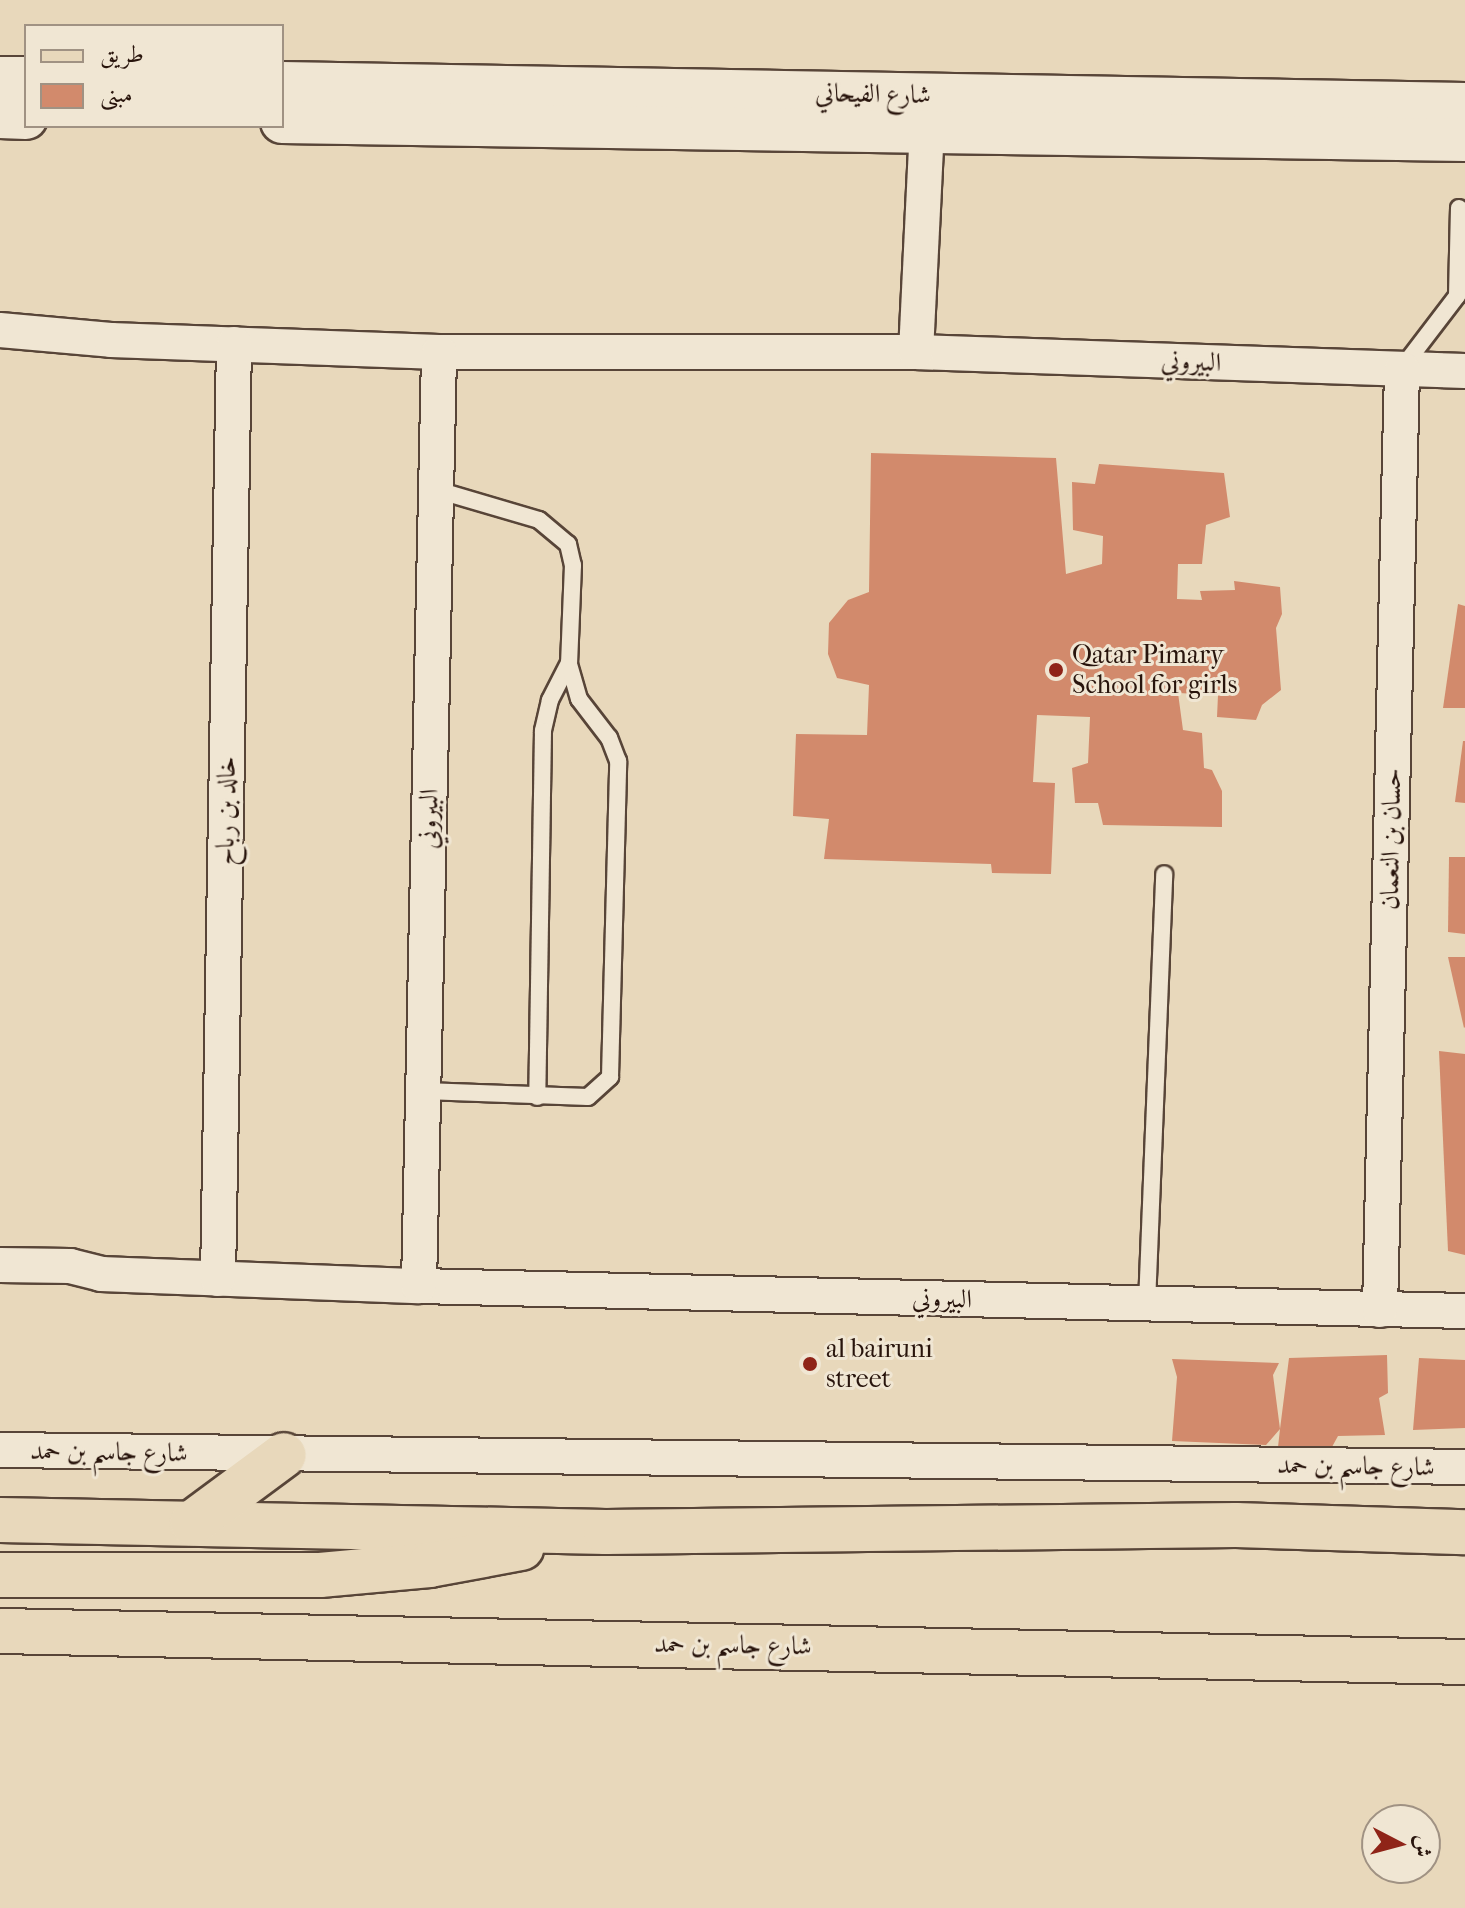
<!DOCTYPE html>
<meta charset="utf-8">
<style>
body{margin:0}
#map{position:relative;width:1465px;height:1908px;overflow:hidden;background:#e8d8bb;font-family:"IM FELL French Canon",Amiri,serif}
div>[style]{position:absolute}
.building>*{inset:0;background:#d28a6c}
.roads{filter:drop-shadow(2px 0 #584538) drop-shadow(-2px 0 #584538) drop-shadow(0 2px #584538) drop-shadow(0 -2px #584538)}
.service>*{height:16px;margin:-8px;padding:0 8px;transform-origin:8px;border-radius:8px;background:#f0e6d3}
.minor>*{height:34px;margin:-17px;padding:0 17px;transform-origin:17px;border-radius:17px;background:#f0e6d3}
.tertiary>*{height:42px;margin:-21px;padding:0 21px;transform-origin:21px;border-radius:21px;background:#f0e6d3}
.primary>*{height:44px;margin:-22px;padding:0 22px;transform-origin:22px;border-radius:22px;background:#e8d8bb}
.dots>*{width:22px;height:22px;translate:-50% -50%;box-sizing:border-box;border:4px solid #f0e6d3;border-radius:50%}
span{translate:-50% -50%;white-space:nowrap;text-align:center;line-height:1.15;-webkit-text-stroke:6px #f0e6d3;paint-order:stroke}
.street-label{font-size:26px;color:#28140c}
.poi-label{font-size:26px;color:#28140c}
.left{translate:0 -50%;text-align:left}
.legend{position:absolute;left:24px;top:24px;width:260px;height:104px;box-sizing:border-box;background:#f0e6d3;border:2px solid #a09283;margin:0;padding:10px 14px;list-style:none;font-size:24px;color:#28140c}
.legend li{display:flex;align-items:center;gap:16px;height:40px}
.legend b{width:40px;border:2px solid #a09283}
.north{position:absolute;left:1361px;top:1804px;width:80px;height:80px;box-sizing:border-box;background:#f0e6d3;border:2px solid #a09283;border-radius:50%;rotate:96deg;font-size:22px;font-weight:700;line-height:32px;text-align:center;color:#28140c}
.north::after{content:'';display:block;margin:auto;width:28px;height:36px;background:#8f2418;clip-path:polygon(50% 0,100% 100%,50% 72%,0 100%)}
</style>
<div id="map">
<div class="building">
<div style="clip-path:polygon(871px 453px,1056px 458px,1066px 574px,1102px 564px,1103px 536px,1073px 530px,1072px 482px,1095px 484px,1099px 464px,1224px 473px,1230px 517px,1206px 525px,1202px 564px,1178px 564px,1177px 599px,1202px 600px,1200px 591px,1235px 590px,1234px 581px,1280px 587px,1282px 614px,1276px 628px,1281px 690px,1262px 705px,1256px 720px,1217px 717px,1218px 695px,1178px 693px,1183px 730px,1202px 733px,1204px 768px,1212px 770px,1222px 791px,1222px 827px,1103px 825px,1098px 803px,1075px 803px,1072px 768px,1088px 763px,1090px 717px,1037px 715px,1033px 782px,1055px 783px,1051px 874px,992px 873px,991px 864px,824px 859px,829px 819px,793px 816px,796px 734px,867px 735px,869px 685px,837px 678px,828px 654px,829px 623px,848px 600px,869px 592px)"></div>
<div style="clip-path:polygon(1458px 604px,1465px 606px,1465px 708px,1443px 708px)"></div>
<div style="clip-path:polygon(1463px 741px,1465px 741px,1465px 803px,1455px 802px)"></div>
<div style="clip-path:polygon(1449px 857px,1465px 857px,1465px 934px,1448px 932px)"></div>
<div style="clip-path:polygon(1448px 957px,1465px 957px,1465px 1027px,1464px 1028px)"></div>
<div style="clip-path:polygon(1439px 1051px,1465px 1054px,1465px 1255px,1448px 1251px)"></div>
<div style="clip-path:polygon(1387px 1355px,1388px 1393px,1379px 1398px,1385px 1435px,1338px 1436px,1327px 1456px,1277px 1456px,1280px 1429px,1266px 1445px,1172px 1441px,1177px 1377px,1172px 1359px,1279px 1363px,1273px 1375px,1280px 1429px,1289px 1358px)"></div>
<div style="clip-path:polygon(1419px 1358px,1465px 1360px,1465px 1428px,1413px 1430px)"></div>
</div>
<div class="roads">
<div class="service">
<div style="left:1402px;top:368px;width:91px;rotate:-52.6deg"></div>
<div style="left:1457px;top:296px;width:88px;rotate:-88.7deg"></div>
<div style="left:437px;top:490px;width:106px;rotate:16.4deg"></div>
<div style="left:539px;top:520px;width:38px;rotate:40deg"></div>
<div style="left:568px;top:544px;width:22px;rotate:77deg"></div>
<div style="left:573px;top:565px;width:98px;rotate:92.3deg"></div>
<div style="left:569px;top:663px;width:42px;rotate:117.2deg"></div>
<div style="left:550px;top:700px;width:32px;rotate:103deg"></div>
<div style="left:543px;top:731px;width:366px;rotate:90.9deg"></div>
<div style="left:424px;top:1091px;width:164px;rotate:2.1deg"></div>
<div style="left:588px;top:1097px;width:30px;rotate:-42deg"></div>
<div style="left:610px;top:1077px;width:316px;rotate:-88.5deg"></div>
<div style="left:618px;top:761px;width:25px;rotate:-111deg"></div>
<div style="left:609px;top:738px;width:49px;rotate:-127.6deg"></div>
<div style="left:579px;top:699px;width:37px;rotate:-106deg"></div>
<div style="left:1147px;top:1304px;width:430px;rotate:-87.7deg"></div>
</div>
<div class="minor">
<div style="left:0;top:330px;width:111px;rotate:5.1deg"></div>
<div style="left:111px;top:340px;width:328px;rotate:2.1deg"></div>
<div style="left:439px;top:352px;width:477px"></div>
<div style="left:916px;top:352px;width:549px;rotate:1.98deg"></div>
<div style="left:916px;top:352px;width:243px;rotate:-87.2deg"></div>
<div style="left:0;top:1265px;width:70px;rotate:0.8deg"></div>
<div style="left:70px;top:1266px;width:32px;rotate:14deg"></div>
<div style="left:101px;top:1274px;width:318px;rotate:2.2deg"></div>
<div style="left:419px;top:1286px;width:1046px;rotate:1.37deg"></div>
<div style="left:218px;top:1279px;width:935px;rotate:-89.02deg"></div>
<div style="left:419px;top:1286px;width:934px;rotate:-88.77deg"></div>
<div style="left:1380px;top:1310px;width:941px;rotate:-88.66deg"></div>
<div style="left:0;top:1450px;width:1465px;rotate:0.66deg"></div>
</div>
<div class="tertiary">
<div style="left:0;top:78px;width:26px"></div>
<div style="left:282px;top:83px;width:1183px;rotate:1.02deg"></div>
<div style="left:0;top:117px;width:26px;rotate:2deg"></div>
<div style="left:282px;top:122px;width:1183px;rotate:0.87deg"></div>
</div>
<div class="primary">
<div style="left:0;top:1520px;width:606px;rotate:1.13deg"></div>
<div style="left:606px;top:1532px;width:630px;rotate:-0.64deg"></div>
<div style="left:1236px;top:1525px;width:229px;rotate:1.8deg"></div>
<div style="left:192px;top:1523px;width:114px;rotate:-36.5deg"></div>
<div style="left:0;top:1575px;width:320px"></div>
<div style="left:320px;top:1575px;width:110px;rotate:-5.2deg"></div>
<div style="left:430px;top:1565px;width:93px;rotate:-10.6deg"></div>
<div style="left:0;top:1631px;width:1465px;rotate:1.21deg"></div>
</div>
</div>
<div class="dots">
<div style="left:1056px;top:670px;background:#8f2418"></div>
<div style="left:810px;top:1364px;background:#8f2418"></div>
</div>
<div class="street-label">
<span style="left:873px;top:94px;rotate:1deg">شارع الفيحاني</span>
<span style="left:1191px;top:362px;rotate:2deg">البيروني</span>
<span style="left:226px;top:811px;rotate:-89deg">خالد بن رباح</span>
<span style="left:429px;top:819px;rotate:-89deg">البيروني</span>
<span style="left:1391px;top:839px;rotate:-89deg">حسان بن النعمان</span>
<span style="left:942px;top:1299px;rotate:1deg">البيروني</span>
<span style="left:109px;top:1452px;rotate:1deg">شارع جاسم بن حمد</span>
<span style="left:1356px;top:1466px;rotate:1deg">شارع جاسم بن حمد</span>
<span style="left:733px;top:1645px;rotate:1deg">شارع جاسم بن حمد</span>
</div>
<div class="poi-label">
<span class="left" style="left:1072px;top:670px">Qatar Pimary<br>School for girls</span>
<span class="left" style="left:826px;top:1364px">al bairuni<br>street</span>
</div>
<ul class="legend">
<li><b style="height:10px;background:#e8d8bb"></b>طريق</li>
<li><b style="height:22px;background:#d28a6c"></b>مبنى</li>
</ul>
<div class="north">ش</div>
</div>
